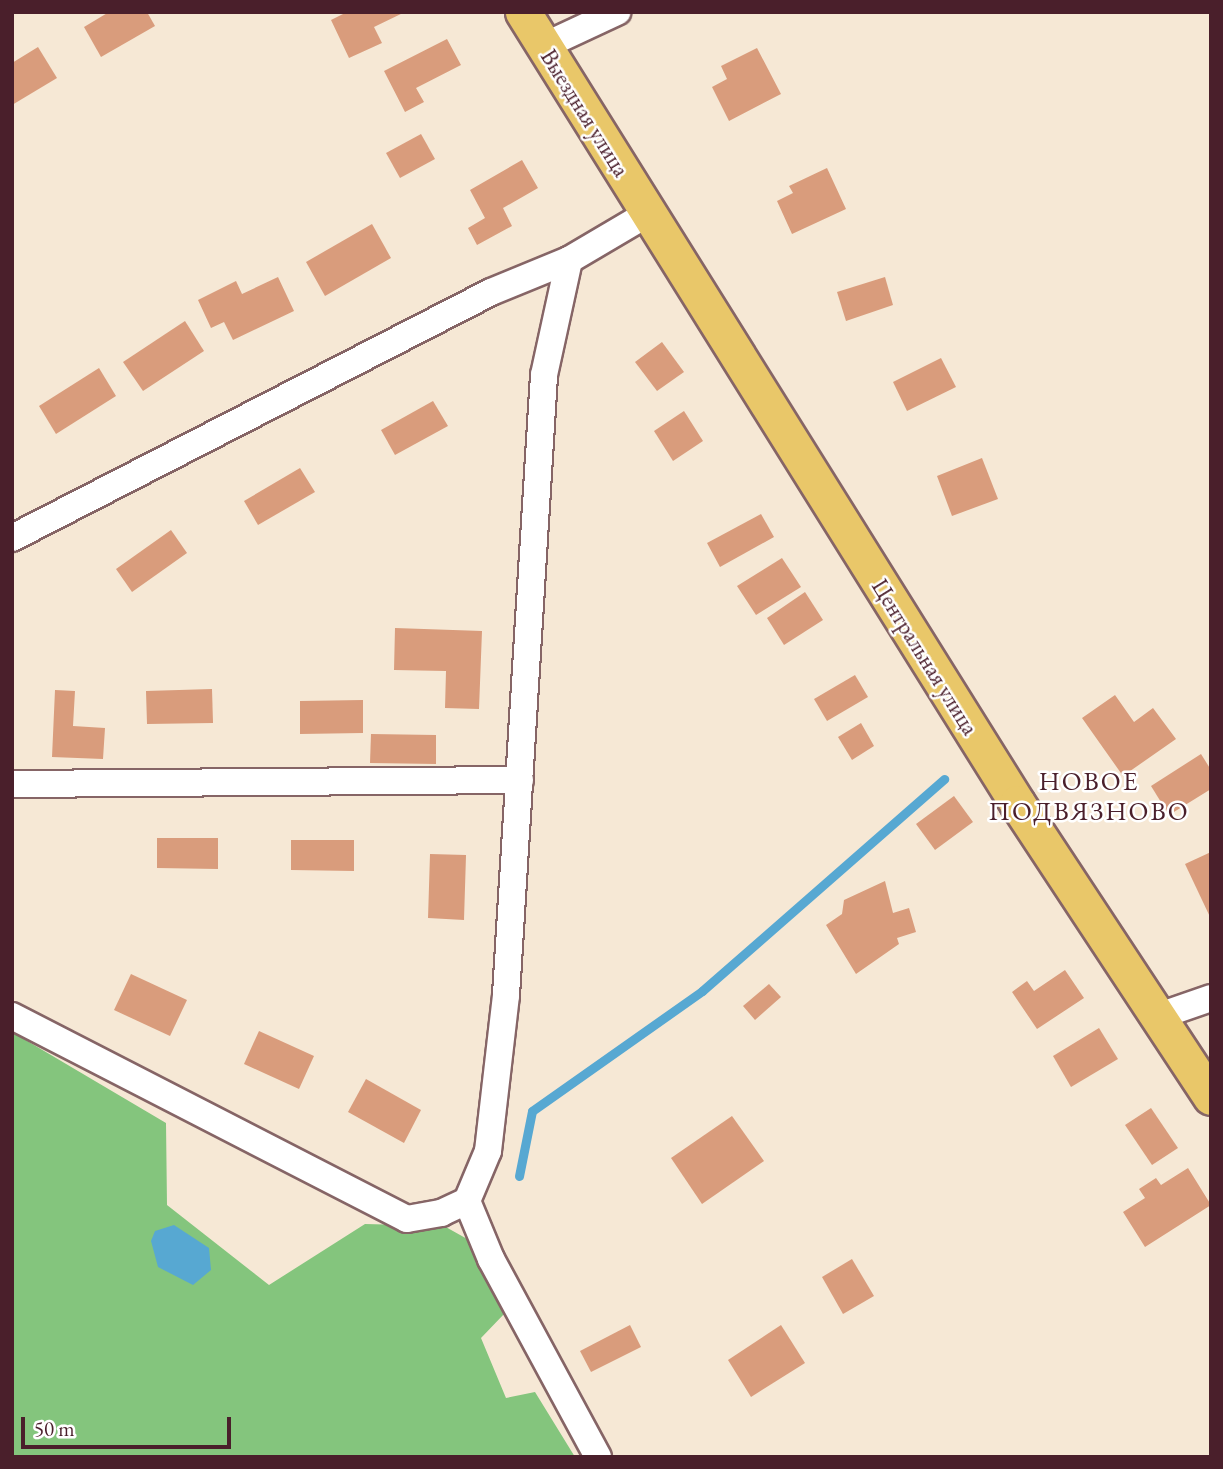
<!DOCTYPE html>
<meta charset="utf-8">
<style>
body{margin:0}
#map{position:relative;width:1223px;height:1469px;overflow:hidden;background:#f6e8d5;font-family:"EB Garamond",serif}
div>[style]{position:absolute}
.green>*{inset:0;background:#84c57d}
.water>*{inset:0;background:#57a8d2}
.stream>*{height:9px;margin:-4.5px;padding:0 4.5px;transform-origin:4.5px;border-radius:4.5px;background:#57a8d2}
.building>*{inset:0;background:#d99c7c}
.roads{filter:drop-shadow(2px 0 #866566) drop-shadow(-2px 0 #866566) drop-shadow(0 2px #866566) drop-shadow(0 -2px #866566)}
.minor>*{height:26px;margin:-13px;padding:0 13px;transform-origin:13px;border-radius:13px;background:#fff}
.major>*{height:35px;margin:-17.5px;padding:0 17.5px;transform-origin:17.5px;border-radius:17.5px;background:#e9c769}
span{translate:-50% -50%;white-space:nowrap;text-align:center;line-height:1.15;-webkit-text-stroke:5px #fff;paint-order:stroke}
.street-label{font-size:23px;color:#4a1f2b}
.quarter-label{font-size:26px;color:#4a1f2b;letter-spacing:2px}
.frame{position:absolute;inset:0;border:14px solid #4a1f2b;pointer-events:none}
.scale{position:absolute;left:21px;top:1417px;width:210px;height:32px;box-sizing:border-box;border:4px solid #4a1f2b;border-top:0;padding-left:9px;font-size:21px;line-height:24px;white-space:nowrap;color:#4a1f2b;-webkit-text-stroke:5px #fff;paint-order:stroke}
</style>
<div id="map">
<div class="green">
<div style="clip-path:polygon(12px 1032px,166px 1123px,167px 1205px,269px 1285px,365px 1224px,444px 1226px,469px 1240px,505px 1313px,481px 1338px,506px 1398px,535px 1392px,575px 1457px,12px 1457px)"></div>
</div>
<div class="water">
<div style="clip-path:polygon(174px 1225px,209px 1248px,211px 1270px,193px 1285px,158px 1267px,151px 1241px,155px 1231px)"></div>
</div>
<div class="stream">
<div style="left:519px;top:1176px;width:66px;rotate:-78.7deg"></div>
<div style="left:532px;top:1111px;width:208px;rotate:-35.2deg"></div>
<div style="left:702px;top:991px;width:322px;rotate:-41.2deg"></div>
</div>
<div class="building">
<div style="clip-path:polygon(109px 12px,147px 12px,155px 26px,101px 57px,84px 27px)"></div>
<div style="clip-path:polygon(347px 12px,405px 12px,374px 27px,382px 43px,349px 58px,331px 20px)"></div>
<div style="clip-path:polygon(447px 39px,461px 65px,416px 88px,424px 102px,405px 112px,384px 71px)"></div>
<div style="clip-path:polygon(38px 47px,57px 78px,12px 105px,12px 63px)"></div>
<div style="clip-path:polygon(757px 48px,781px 94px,729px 121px,712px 87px,727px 79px,721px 66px)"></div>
<div style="clip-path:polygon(421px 134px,435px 159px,400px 178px,386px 153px)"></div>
<div style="clip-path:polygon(522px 160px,538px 188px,503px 208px,512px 226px,477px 245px,468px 228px,485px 218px,470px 190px)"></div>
<div style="clip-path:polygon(827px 168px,846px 209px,792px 234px,777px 201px,793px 193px,789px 186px)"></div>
<div style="clip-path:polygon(372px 224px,391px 258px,325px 296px,306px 262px)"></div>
<div style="clip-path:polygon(278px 277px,294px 311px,233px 340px,224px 322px,211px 328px,198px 300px,236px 281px,242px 294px)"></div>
<div style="clip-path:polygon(885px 277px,893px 305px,846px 321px,837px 292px)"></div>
<div style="clip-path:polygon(185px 321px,204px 351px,143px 391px,123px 362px)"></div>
<div style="clip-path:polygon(662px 342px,684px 372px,657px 391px,635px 362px)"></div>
<div style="clip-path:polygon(941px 358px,956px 387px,907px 411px,893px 382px)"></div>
<div style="clip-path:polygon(99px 368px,116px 396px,56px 434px,39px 406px)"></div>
<div style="clip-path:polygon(433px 401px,448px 426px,395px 455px,381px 430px)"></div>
<div style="clip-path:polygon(684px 411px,703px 441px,673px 461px,654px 431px)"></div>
<div style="clip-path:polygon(982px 458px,998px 499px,952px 516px,937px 476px)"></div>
<div style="clip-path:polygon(300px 468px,315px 492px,258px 525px,244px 501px)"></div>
<div style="clip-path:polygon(761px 514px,774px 537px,720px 567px,707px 543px)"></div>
<div style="clip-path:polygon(171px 530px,187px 553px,132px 592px,116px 569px)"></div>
<div style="clip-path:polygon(782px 558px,801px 587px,756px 615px,737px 586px)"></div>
<div style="clip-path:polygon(805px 592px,823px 620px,784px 645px,767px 618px)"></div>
<div style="clip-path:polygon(395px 628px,482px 631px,479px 709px,445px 708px,446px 671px,394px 670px)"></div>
<div style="clip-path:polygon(855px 675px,868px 697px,827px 721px,814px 699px)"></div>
<div style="clip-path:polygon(212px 689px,213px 723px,147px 724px,146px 691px)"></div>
<div style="clip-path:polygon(55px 690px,75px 691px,73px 726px,105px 728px,103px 759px,52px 757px)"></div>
<div style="clip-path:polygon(1115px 695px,1134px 722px,1153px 708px,1176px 739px,1123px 776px,1082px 718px)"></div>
<div style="clip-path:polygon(363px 700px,363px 733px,300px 734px,300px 701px)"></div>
<div style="clip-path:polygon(861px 723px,874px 746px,852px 760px,838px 737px)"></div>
<div style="clip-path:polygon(371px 734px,436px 735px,436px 764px,370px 763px)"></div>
<div style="clip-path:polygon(1201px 754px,1211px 770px,1211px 789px,1169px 815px,1151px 786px)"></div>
<div style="clip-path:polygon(954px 796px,973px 822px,935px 850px,916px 824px)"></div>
<div style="clip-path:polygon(157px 838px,218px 838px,218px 869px,157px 868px)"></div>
<div style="clip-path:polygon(291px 840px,354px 840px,354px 871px,291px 870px)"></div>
<div style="clip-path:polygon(1211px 852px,1211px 919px,1185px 864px)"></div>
<div style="clip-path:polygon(430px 854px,466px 855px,464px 920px,428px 918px)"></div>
<div style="clip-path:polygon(885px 881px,893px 913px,909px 908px,916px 932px,897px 938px,899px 944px,856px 974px,826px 925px,842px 914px,844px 900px)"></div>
<div style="clip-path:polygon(1065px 970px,1084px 998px,1037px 1029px,1012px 992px,1027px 981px,1034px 991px)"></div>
<div style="clip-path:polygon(131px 974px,187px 1000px,170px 1036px,114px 1010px)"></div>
<div style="clip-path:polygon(769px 984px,781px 997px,755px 1020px,743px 1006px)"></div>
<div style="clip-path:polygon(1099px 1028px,1118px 1059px,1071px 1087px,1053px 1056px)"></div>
<div style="clip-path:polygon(259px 1031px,314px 1056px,299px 1089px,244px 1064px)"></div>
<div style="clip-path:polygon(366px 1079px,421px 1110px,404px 1143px,348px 1112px)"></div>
<div style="clip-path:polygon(1151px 1108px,1178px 1148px,1152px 1165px,1125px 1125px)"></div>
<div style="clip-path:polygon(732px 1116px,764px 1161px,702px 1204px,671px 1158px)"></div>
<div style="clip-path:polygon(1188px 1168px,1211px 1205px,1145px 1247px,1123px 1212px,1145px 1198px,1139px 1189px,1156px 1178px,1161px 1185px)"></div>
<div style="clip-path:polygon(852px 1259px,874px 1296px,843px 1314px,822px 1277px)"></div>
<div style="clip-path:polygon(630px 1325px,641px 1347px,591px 1372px,580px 1351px)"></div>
<div style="clip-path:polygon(781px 1325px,805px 1363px,751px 1397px,728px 1360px)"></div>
</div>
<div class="roads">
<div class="minor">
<div style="left:544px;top:46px;width:81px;rotate:-25deg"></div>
<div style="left:12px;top:538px;width:538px;rotate:-27.18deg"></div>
<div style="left:491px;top:292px;width:84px;rotate:-22.3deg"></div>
<div style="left:569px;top:260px;width:91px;rotate:-30.5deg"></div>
<div style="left:12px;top:784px;width:508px;rotate:-0.45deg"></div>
<div style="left:12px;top:1016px;width:444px;rotate:27.2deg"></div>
<div style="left:407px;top:1219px;width:35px;rotate:-10deg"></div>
<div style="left:441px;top:1213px;width:29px;rotate:-25deg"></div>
<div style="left:467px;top:1201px;width:54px;rotate:-67.2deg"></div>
<div style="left:488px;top:1151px;width:157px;rotate:-83.4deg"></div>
<div style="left:506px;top:995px;width:621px;rotate:-86.49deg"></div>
<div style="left:544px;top:375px;width:118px;rotate:-77.7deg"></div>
<div style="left:1159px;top:1016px;width:55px;rotate:-19.1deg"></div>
<div style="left:467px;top:1201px;width:63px;rotate:67.5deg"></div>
<div style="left:491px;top:1259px;width:225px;rotate:61.6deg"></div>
</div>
<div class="major">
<div style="left:523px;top:12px;width:933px;rotate:58.01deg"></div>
<div style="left:1017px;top:803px;width:352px;rotate:56.6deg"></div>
</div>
</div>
<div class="street-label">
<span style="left:585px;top:113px;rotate:58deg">Выездная улица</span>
<span style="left:925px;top:657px;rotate:58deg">Центральная улица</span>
</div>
<div class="quarter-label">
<span style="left:1089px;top:797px">НОВОЕ<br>ПОДВЯЗНОВО</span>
</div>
<div class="frame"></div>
<div class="scale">50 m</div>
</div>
